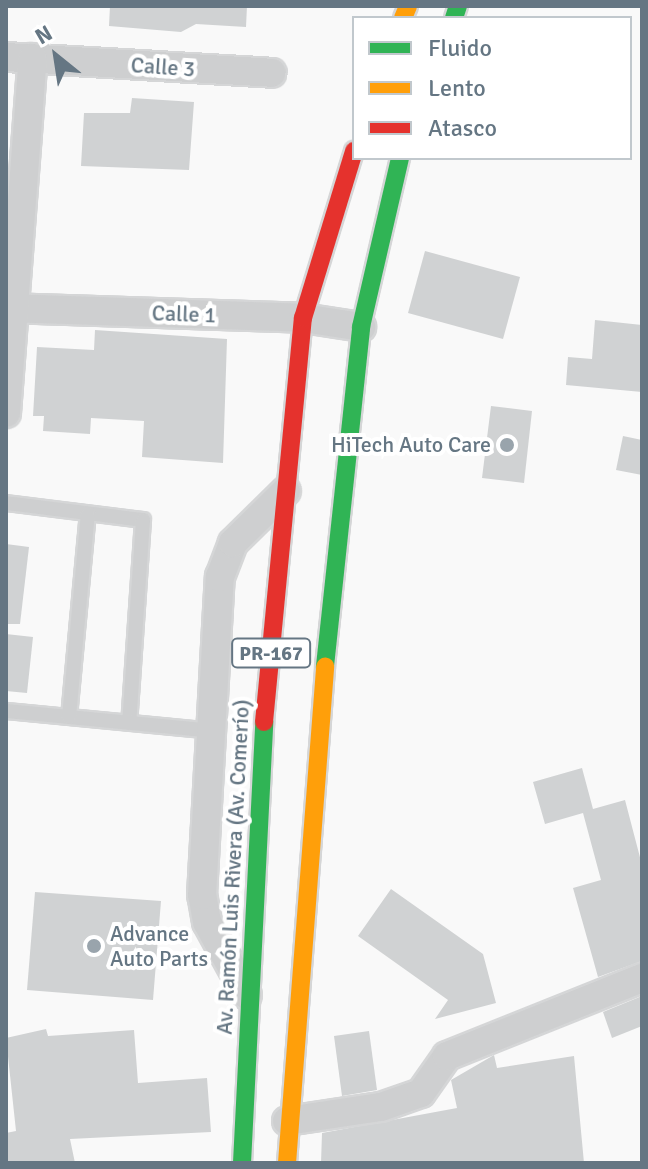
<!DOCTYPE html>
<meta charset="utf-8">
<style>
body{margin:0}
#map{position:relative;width:648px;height:1169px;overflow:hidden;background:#f9f9f9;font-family:Signika,sans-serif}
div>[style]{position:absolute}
.building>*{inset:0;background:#d0d2d3}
.roads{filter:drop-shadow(2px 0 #d5d6d7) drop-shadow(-2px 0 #d5d6d7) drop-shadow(0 2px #d5d6d7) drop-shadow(0 -2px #d5d6d7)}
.lane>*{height:14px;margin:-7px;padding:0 7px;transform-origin:7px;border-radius:7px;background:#cecfd0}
.street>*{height:28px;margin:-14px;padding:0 14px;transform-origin:14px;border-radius:14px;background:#cecfd0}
.fast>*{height:18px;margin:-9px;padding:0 9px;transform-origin:9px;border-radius:9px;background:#30b455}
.slow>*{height:18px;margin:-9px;padding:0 9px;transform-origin:9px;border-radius:9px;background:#ff9f0a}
.jam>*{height:18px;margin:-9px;padding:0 9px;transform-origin:9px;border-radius:9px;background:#e5322d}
.dots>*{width:22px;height:22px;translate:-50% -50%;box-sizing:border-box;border:4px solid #fff;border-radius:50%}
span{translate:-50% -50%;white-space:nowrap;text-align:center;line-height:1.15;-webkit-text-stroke:8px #fff;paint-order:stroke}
.shield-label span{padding:2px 6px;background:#fff;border:2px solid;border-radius:6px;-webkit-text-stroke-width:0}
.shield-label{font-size:20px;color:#657683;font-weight:700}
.street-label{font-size:22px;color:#657683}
.poi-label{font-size:22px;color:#657683}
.right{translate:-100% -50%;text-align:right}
.left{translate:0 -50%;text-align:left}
.frame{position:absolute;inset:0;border:8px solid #657683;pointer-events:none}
.legend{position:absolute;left:352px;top:16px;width:280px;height:144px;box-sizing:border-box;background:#fff;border:2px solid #c1c8cd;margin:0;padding:10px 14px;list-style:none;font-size:24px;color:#657683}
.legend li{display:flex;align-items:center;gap:16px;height:40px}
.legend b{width:40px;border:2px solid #c1c8cd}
.north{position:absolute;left:16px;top:16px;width:80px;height:80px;-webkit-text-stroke:6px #fff;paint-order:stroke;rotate:330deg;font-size:22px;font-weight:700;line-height:32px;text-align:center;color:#657683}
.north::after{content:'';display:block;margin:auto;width:28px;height:36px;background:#657683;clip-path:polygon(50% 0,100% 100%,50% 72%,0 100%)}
</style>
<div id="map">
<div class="building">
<div style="clip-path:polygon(110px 6px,247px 6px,246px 27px,196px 24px,181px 32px,109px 26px)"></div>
<div style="clip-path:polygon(132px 98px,194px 102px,189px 170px,81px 166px,84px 113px,130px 113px)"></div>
<div style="clip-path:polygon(425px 251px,520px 277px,503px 339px,408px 313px)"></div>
<div style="clip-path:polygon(595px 320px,642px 325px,642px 392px,566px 385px,568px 357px,592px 359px)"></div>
<div style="clip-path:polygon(95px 330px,227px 339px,223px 463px,142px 457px,144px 421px,91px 418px,90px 434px,43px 431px,44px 416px,33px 416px,37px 347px,94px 350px)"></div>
<div style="clip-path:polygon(491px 406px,532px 411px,524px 483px,482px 478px)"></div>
<div style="clip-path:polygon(623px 436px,642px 440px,642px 475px,616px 470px)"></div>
<div style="clip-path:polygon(6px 544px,29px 547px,20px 624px,6px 624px)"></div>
<div style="clip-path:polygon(6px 634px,33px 637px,27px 693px,6px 691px)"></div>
<div style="clip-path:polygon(582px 768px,593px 809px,625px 800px,642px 865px,642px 961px,598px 977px,573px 888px,601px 880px,583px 813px,545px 824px,533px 782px)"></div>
<div style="clip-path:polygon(391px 889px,483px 954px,496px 1003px,435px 1019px,448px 1000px,358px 936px)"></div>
<div style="clip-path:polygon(35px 892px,161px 901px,153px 1000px,27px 990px)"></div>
<div style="clip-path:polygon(642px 996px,642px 1026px,612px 1038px,603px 1012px)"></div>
<div style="clip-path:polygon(46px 1029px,48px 1036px,134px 1030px,138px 1083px,207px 1078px,211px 1132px,70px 1139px,75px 1163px,6px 1163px,6px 1133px,16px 1131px,6px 1038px)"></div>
<div style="clip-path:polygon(369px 1031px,377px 1090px,342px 1096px,334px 1036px)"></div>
<div style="clip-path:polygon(494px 1055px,497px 1068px,574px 1056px,584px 1163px,321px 1163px,322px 1133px,457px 1108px,451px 1080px)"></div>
</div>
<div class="roads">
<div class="lane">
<div style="left:6px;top:503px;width:138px;rotate:7.1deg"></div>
<div style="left:143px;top:520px;width:203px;rotate:93.9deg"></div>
<div style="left:6px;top:711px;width:207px;rotate:5.5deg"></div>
<div style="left:69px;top:717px;width:204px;rotate:-84.7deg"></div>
</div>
<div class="street">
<div style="left:6px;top:57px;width:266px;rotate:3.4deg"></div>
<div style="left:6px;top:308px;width:297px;rotate:1.9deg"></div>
<div style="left:303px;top:318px;width:59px;rotate:8.8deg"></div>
<div style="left:6px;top:413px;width:356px;rotate:-85.7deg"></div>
<div style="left:247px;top:995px;width:83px;rotate:-118.7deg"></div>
<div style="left:207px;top:922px;width:27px;rotate:-100deg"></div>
<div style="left:202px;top:895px;width:319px;rotate:-86.8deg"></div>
<div style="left:220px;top:577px;width:36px;rotate:-69deg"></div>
<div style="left:233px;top:543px;width:74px;rotate:-44.5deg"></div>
<div style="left:287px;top:1121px;width:95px;rotate:-8.5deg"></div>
<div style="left:381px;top:1107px;width:42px;rotate:-19.3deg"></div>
<div style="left:421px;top:1093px;width:45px;rotate:-54.9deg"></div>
<div style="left:447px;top:1056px;width:210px;rotate:-21.8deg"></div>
</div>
<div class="fast">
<div style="left:454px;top:18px;width:13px;rotate:-72deg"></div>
<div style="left:325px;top:666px;width:341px;rotate:-83.9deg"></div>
<div style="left:361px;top:327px;width:173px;rotate:-77deg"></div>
<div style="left:242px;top:1163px;width:442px;rotate:-87.1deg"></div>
</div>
<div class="slow">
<div style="left:403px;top:18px;width:13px;rotate:-67deg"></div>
<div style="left:287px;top:1163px;width:498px;rotate:-85.6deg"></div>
</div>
<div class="jam">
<div style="left:264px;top:722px;width:406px;rotate:-84.5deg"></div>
<div style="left:303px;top:318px;width:175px;rotate:-73deg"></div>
</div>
</div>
<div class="dots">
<div style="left:507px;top:445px;background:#99a4ac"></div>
<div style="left:94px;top:946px;background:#99a4ac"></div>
</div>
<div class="shield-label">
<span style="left:271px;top:653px">PR-167</span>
</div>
<div class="street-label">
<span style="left:163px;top:67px;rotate:4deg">Calle 3</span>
<span style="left:184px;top:314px;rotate:2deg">Calle 1</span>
<span style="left:233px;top:867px;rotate:-87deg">Av. Ramón Luis Rivera (Av. Comerío)</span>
</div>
<div class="poi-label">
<span class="right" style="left:491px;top:445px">HiTech Auto Care</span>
<span class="left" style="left:110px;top:946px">Advance<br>Auto Parts</span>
</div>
<div class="frame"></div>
<ul class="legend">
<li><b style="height:10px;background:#30b455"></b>Fluido</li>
<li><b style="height:10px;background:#ff9f0a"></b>Lento</li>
<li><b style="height:10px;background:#e5322d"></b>Atasco</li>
</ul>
<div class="north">N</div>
</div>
